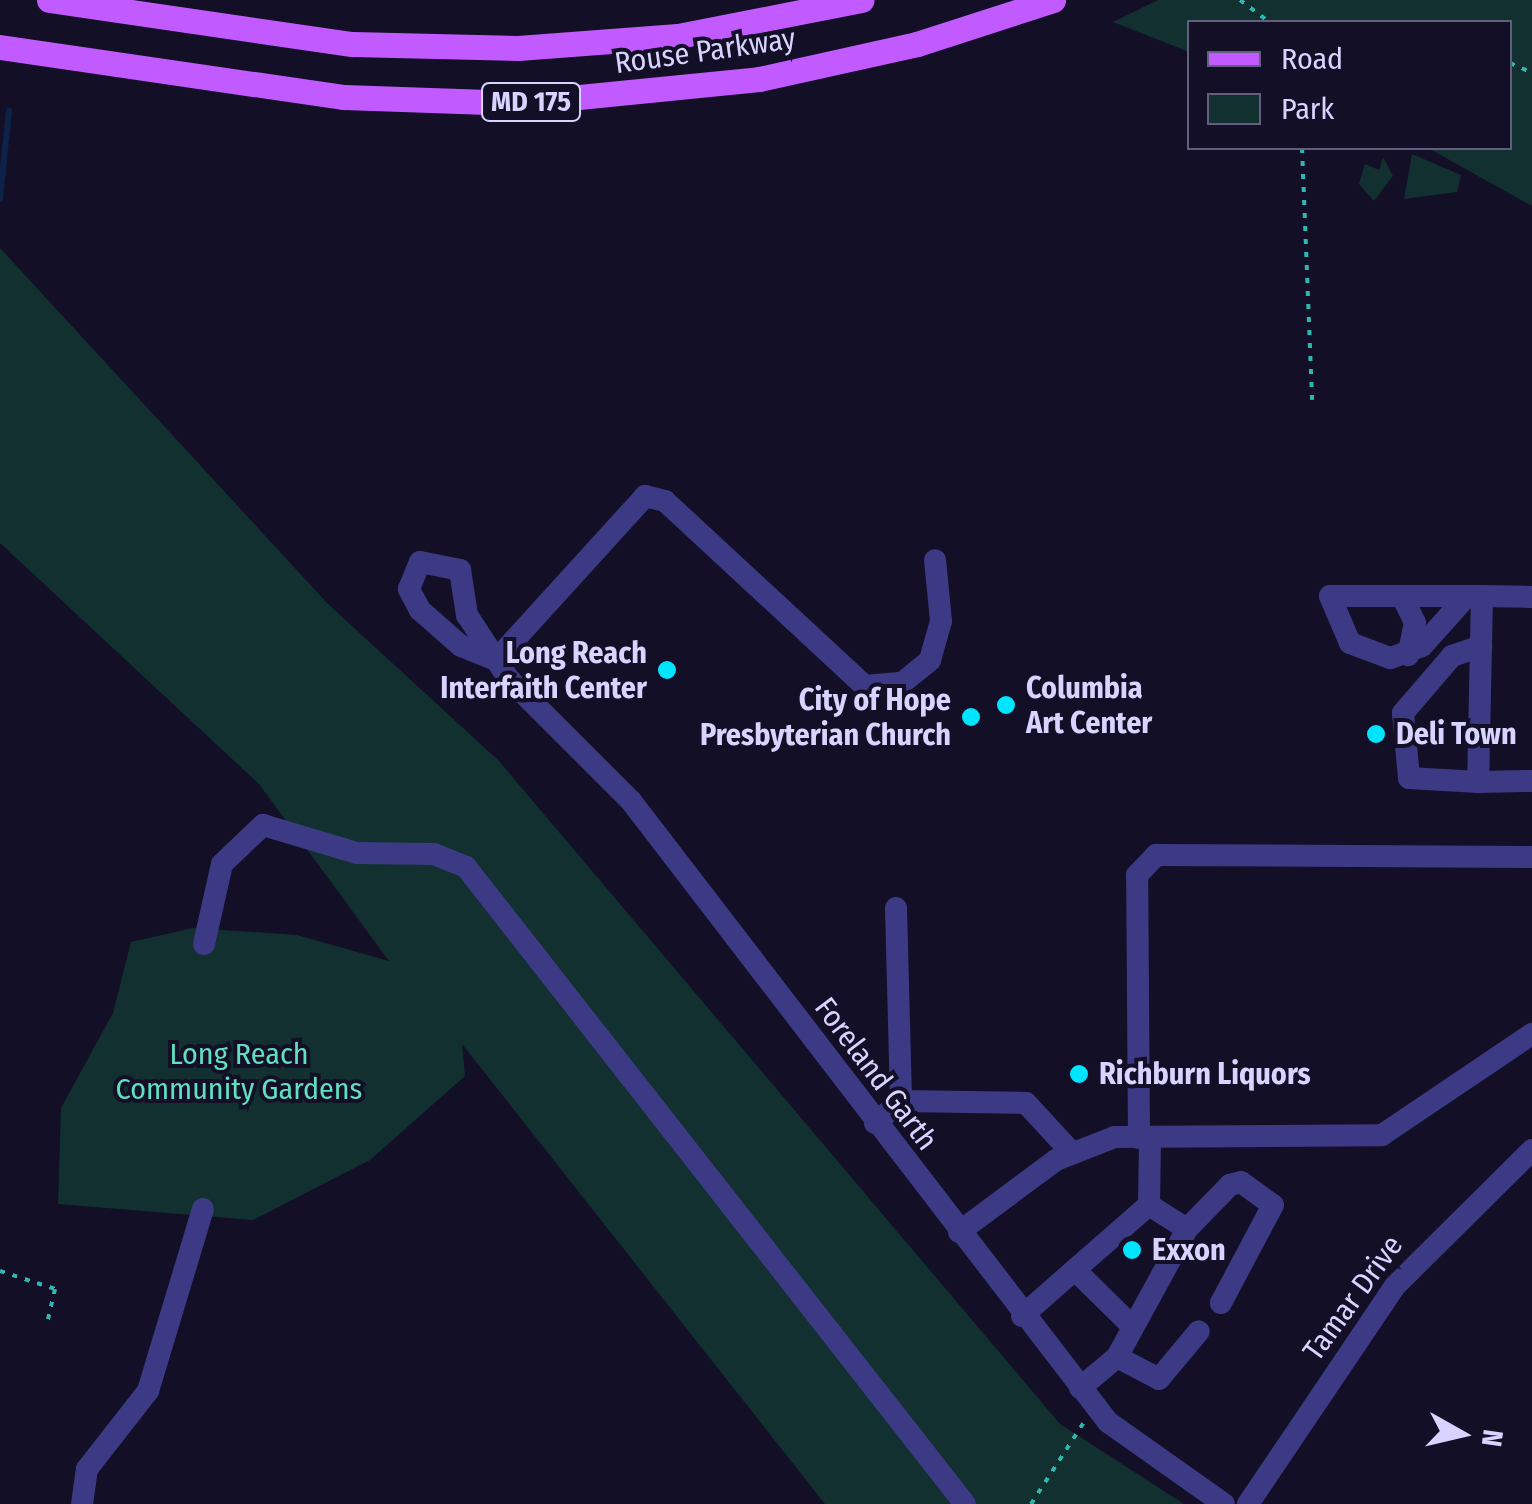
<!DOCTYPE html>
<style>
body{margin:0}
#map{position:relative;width:1532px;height:1504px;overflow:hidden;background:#130f26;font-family:"Fira Sans Condensed",sans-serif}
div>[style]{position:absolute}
.green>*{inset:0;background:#12302f}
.stream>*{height:6px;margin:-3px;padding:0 3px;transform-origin:3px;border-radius:3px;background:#0c2248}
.path>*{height:4px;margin-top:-2px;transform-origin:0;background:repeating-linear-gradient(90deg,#2fb8b0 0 5px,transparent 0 13px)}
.minor>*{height:22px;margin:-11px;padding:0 11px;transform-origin:11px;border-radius:11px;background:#3d3a85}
.major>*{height:25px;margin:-12.5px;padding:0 12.5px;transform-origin:12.5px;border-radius:12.5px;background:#c25bff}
.dots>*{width:28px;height:28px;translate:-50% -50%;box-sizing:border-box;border:5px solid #130f26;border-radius:50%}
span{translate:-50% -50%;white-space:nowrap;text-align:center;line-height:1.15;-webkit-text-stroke:8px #130f26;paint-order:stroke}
.shield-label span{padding:2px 8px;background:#130f26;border:2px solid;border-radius:8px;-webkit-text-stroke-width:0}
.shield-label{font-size:28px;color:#d9d4ff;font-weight:700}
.street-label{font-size:30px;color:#d9d4ff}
.poi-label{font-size:30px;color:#d9d4ff;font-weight:700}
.right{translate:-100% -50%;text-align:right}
.left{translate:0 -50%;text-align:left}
.park-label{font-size:30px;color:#5fe0c0}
.legend{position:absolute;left:1187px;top:20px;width:325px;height:130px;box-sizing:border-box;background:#130f26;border:2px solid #625e7d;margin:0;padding:12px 18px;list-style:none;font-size:30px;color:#d9d4ff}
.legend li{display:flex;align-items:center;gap:20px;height:50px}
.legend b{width:50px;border:2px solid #625e7d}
.north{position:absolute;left:1412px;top:1384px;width:100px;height:100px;-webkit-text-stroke:8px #130f26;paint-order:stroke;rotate:98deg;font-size:28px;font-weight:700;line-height:40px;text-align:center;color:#d9d4ff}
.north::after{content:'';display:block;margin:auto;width:35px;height:45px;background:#d9d4ff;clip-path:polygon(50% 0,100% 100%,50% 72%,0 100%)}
</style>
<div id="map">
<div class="green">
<div style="clip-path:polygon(1158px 0,1532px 0,1532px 206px,1428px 148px,1510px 148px,1510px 22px,1190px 22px,1189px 52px,1113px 22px)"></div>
<div style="clip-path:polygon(1412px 154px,1461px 175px,1457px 192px,1404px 199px)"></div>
<div style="clip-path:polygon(1383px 157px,1393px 176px,1374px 201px,1359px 184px,1365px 164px,1379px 170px)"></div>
<div style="clip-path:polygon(0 248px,328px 604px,499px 761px,1060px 1424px,1184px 1504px,825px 1504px,462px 1044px,465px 1076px,370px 1160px,253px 1220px,58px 1204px,61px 1108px,113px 1013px,131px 942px,193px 928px,297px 935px,389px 961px,259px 784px,0 543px)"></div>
</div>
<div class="stream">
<div style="left:0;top:199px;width:89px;rotate:-84.2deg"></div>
</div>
<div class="path">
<div style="left:1240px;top:0;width:36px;rotate:37deg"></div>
<div style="left:1510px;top:63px;width:24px;rotate:24deg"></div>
<div style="left:1302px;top:148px;width:252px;rotate:87.7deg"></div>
<div style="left:0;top:1271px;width:58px;rotate:18.1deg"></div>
<div style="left:55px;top:1289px;width:36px;rotate:103deg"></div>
<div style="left:1031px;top:1504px;width:98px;rotate:-57.1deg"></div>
</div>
<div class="minor">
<div style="left:1402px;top:596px;width:30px;rotate:64deg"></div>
<div style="left:1415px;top:623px;width:33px;rotate:102deg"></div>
<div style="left:1467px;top:596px;width:67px;rotate:132deg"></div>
<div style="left:1422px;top:646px;width:34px;rotate:159deg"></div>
<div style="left:1390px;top:658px;width:43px;rotate:-159.4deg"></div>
<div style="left:1350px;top:643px;width:51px;rotate:-113.1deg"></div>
<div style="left:1330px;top:596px;width:152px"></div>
<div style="left:1482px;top:596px;width:50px;rotate:1.1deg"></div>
<div style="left:1482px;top:596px;width:186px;rotate:91.2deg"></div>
<div style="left:1478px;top:782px;width:54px;rotate:-1.1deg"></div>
<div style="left:496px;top:660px;width:38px;rotate:-158deg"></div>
<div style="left:461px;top:646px;width:55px;rotate:-138.7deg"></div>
<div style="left:420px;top:610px;width:24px;rotate:-118deg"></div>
<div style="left:409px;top:589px;width:29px;rotate:-68deg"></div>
<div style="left:420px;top:562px;width:41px;rotate:11.3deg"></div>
<div style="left:460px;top:570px;width:46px;rotate:81.2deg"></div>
<div style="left:467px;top:615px;width:75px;rotate:56.9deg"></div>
<div style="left:508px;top:678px;width:174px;rotate:45deg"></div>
<div style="left:631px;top:801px;width:783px;rotate:52.47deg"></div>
<div style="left:1108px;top:1422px;width:142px;rotate:35.3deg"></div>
<div style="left:496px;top:660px;width:222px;rotate:-47.7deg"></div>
<div style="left:645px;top:496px;width:21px;rotate:14deg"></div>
<div style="left:665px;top:501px;width:272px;rotate:42.8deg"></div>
<div style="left:865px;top:686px;width:37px;rotate:-5deg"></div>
<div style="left:902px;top:683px;width:36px;rotate:-39deg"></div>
<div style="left:930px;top:660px;width:41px;rotate:-74.2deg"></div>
<div style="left:941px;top:621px;width:61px;rotate:-95.6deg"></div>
<div style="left:1478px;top:782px;width:69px;rotate:-176.7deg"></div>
<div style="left:1409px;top:778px;width:65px;rotate:-95.3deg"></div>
<div style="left:1403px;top:713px;width:75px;rotate:-49.3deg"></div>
<div style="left:1452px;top:656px;width:31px;rotate:-19deg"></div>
<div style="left:896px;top:908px;width:193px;rotate:88.5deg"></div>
<div style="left:204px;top:944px;width:82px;rotate:-77.3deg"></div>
<div style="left:222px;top:864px;width:57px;rotate:-43.6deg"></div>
<div style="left:263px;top:825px;width:98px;rotate:16.6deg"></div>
<div style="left:357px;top:853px;width:77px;rotate:0.7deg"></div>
<div style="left:434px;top:854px;width:35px;rotate:22deg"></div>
<div style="left:466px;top:867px;width:809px;rotate:51.93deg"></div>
<div style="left:875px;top:1123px;width:34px;rotate:-40deg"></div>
<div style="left:901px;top:1101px;width:125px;rotate:0.9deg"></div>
<div style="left:1026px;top:1103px;width:67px;rotate:47.4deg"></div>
<div style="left:1139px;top:1138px;width:263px;rotate:-90.4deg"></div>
<div style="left:1137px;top:875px;width:28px;rotate:-46deg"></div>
<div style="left:1156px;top:855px;width:376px;rotate:0.3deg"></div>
<div style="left:1187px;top:1229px;width:62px;rotate:-45.7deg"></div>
<div style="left:1230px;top:1185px;width:11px;rotate:-15deg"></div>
<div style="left:1241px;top:1182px;width:39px;rotate:36deg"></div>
<div style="left:1273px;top:1205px;width:111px;rotate:118deg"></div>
<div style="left:959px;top:1232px;width:121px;rotate:-36.6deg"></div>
<div style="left:1056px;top:1160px;width:63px;rotate:-21.3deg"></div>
<div style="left:1115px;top:1137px;width:267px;rotate:-0.4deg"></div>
<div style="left:1382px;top:1135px;width:181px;rotate:-34deg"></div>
<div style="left:1075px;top:1270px;width:81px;rotate:44.5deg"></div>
<div style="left:1022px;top:1316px;width:169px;rotate:-41.2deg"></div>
<div style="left:1149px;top:1205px;width:67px;rotate:-89.1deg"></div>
<div style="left:1117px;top:1357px;width:47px;rotate:27.6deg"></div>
<div style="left:1159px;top:1379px;width:62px;rotate:-50.2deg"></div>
<div style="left:1080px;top:1388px;width:48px;rotate:-40deg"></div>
<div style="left:1117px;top:1357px;width:146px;rotate:-61.3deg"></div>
<div style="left:1187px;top:1229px;width:45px;rotate:-147.7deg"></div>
<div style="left:82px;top:1504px;width:35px;rotate:-82deg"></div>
<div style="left:87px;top:1469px;width:99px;rotate:-52deg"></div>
<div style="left:148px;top:1391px;width:190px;rotate:-73.2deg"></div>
<div style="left:1248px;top:1504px;width:263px;rotate:-56deg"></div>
<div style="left:1395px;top:1286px;width:193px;rotate:-44.8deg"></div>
</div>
<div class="major">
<div style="left:49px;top:0;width:306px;rotate:8.3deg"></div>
<div style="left:352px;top:44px;width:166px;rotate:1.4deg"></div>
<div style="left:518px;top:48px;width:160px;rotate:-4.3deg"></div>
<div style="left:678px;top:36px;width:187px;rotate:-11.1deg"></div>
<div style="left:0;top:47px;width:348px;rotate:8.3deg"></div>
<div style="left:344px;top:97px;width:175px;rotate:2deg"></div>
<div style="left:519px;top:103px;width:241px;rotate:-5.7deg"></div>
<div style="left:759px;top:79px;width:162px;rotate:-12.5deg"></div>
<div style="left:917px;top:44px;width:143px;rotate:-17.9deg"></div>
</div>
<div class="dots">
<div style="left:667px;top:670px;background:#00e5ff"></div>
<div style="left:1006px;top:705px;background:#00e5ff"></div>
<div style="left:971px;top:717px;background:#00e5ff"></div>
<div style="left:1376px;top:734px;background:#00e5ff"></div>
<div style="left:1079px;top:1074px;background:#00e5ff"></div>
<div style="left:1132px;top:1250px;background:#00e5ff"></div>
</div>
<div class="shield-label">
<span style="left:531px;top:102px">MD 175</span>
</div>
<div class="street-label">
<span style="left:705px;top:51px;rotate:-8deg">Rouse Parkway</span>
<span style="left:876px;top:1074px;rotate:53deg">Foreland Garth</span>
<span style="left:1353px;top:1298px;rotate:-54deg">Tamar Drive</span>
</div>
<div class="poi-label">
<span class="right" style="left:647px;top:670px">Long Reach<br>Interfaith Center</span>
<span class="left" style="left:1026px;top:705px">Columbia<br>Art Center</span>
<span class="right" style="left:951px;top:717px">City of Hope<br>Presbyterian Church</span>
<span class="left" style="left:1396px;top:734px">Deli Town</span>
<span class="left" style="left:1099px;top:1074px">Richburn Liquors</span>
<span class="left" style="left:1152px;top:1250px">Exxon</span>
</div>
<div class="park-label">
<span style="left:239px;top:1071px">Long Reach<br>Community Gardens</span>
</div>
<ul class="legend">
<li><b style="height:12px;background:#c25bff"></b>Road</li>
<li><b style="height:28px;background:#12302f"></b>Park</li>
</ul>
<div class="north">N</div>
</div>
